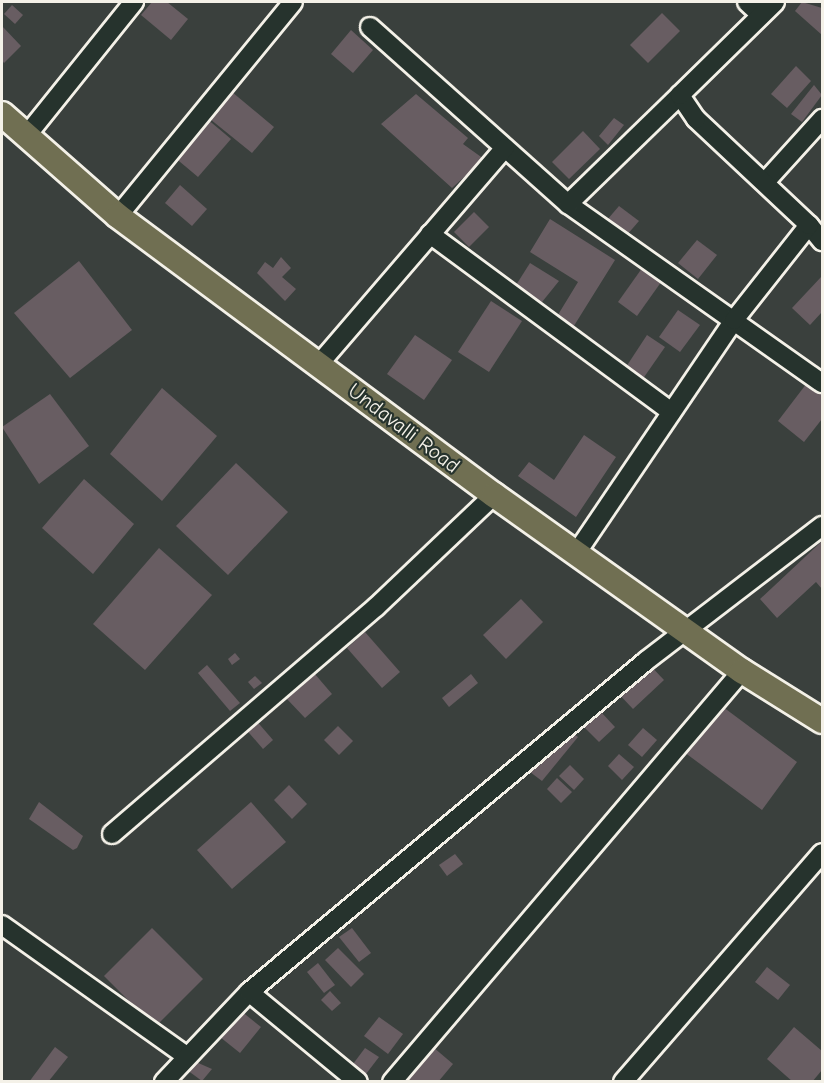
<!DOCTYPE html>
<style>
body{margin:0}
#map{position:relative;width:824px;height:1083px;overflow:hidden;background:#3a403d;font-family:"Comic Neue",sans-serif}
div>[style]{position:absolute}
.building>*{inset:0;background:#685d62}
.roads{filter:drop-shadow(2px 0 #f4f1e8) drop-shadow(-2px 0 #f4f1e8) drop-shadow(0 2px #f4f1e8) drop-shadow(0 -2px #f4f1e8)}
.minor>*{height:18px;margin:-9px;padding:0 9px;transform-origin:9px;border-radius:9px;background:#26332d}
.major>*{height:24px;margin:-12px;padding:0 12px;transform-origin:12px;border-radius:12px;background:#706f52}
span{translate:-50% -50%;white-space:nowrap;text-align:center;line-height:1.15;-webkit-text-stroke:4.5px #26332d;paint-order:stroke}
.street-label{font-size:21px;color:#f4f1e8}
.frame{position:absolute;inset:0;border:3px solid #f4f1e8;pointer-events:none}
</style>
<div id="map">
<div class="building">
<div style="clip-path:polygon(152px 2px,167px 2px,188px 19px,171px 40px,141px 15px)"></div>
<div style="clip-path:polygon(802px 2px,822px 8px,822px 35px,795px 11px)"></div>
<div style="clip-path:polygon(12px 5px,23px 15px,15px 24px,4px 14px)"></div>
<div style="clip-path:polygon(662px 13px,680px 31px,648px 63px,630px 45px)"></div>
<div style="clip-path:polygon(2px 26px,21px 46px,4px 63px,2px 60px)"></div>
<div style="clip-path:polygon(351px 30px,373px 50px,353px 73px,331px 54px)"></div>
<div style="clip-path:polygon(796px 66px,811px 81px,787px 108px,771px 94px)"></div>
<div style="clip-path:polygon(814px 85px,822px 95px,802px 122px,791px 114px)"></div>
<div style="clip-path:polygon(232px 92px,274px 127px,252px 153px,210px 119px)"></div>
<div style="clip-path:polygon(416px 94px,468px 138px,463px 144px,484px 159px,452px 188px,381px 124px)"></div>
<div style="clip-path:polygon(206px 118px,231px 139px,198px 177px,173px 156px)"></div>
<div style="clip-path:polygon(614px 118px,624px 125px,608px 145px,599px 136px)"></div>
<div style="clip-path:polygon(583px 131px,600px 149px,569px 179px,552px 162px)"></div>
<div style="clip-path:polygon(180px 185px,207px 209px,192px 226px,165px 203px)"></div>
<div style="clip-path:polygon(619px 206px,639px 221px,626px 236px,601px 227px)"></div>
<div style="clip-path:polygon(474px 212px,489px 227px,469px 247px,454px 232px)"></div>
<div style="clip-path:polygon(550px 219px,615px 260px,572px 329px,556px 318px,578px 282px,530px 252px)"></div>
<div style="clip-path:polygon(697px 240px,717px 255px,698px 279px,678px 263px)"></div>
<div style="clip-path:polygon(281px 257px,291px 268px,282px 277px,296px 289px,285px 301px,257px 273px,265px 262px,273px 268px)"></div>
<div style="clip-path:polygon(79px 261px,132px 330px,70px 378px,14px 313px)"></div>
<div style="clip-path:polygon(530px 263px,559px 281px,538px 307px,511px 293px)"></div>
<div style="clip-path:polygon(645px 264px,664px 278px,637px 316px,618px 302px)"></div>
<div style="clip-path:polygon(822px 276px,822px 312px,810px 325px,792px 308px)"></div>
<div style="clip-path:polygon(491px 301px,522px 321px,489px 372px,458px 352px)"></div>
<div style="clip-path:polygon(678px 310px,700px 325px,680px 352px,659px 337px)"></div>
<div style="clip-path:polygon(415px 335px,452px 360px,424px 400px,387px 374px)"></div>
<div style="clip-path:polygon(647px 335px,665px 347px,640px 383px,624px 370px)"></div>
<div style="clip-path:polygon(807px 383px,822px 395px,822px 419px,804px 442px,778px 421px)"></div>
<div style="clip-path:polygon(162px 388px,217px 436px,162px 501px,110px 454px)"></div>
<div style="clip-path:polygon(50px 394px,89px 446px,39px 484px,2px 427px)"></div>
<div style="clip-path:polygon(584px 435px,616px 457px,576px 517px,518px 476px,529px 462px,554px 480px)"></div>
<div style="clip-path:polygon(236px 463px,288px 512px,228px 575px,176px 526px)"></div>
<div style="clip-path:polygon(84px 479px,134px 524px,93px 574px,42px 528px)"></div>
<div style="clip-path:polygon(821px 542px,822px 589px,816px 582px,777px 618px,760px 599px)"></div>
<div style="clip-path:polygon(159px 548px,212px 595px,145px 670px,93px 624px)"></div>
<div style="clip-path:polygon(521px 599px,543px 622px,506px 659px,483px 635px)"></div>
<div style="clip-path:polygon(365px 632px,400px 672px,382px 688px,347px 648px)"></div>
<div style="clip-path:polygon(235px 653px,240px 659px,232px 665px,228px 659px)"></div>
<div style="clip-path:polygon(646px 661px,664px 680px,633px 709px,615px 690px)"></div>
<div style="clip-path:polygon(207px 665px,240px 703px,230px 711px,198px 673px)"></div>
<div style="clip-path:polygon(314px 673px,332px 694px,305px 718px,286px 698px)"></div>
<div style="clip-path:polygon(471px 674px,478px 683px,449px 707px,442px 698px)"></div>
<div style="clip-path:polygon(255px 676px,262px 683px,254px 689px,248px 682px)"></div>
<div style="clip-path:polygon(715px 701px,797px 762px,762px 810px,680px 749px)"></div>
<div style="clip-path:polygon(601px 712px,615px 727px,599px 742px,584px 727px)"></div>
<div style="clip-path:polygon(254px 718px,273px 740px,263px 749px,244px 727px)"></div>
<div style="clip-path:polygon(338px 726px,353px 741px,339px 755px,324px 740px)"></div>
<div style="clip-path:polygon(566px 728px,578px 737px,542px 781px,530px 772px)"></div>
<div style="clip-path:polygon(643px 728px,657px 740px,642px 757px,628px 745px)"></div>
<div style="clip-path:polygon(619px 754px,634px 767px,622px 780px,608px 766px)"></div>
<div style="clip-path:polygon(570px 765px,584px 779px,574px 790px,559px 776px)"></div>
<div style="clip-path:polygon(557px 778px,572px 792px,561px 803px,547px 789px)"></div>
<div style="clip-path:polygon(289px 785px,307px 804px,292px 819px,274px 800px)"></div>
<div style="clip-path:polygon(39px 802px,83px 836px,77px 848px,73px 850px,29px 819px)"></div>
<div style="clip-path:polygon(251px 802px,286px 842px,232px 889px,197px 850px)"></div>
<div style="clip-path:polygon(455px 854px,463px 864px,447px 876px,439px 865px)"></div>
<div style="clip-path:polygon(152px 928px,203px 979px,155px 1027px,104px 976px)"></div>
<div style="clip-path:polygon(352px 928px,371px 953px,359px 962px,339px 937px)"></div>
<div style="clip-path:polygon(338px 948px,364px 974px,351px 987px,325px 960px)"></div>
<div style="clip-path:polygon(318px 963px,335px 985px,324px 993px,307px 972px)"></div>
<div style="clip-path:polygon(767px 967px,790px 985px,778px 1000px,755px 982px)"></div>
<div style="clip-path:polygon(330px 991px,341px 1003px,332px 1011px,321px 1000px)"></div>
<div style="clip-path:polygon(241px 1011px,261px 1027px,240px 1053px,220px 1037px)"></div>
<div style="clip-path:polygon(379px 1017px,403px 1034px,388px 1054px,364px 1036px)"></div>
<div style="clip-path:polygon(794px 1027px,822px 1051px,822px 1070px,812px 1082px,793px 1082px,767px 1059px)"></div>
<div style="clip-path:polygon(55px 1047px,68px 1057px,48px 1082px,29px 1082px)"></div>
<div style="clip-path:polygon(433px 1047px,453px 1064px,438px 1082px,410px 1082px,406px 1078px)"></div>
<div style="clip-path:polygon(365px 1048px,379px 1057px,366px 1074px,353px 1064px)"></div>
<div style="clip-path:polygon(196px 1062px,212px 1069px,202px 1081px,187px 1070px)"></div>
</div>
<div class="roads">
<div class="minor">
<div style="left:747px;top:2px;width:19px;rotate:43deg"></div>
<div style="left:370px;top:27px;width:266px;rotate:41.8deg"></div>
<div style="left:568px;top:204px;width:311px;rotate:35.2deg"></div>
<div style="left:27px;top:135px;width:171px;rotate:-51.2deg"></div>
<div style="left:766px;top:181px;width:84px;rotate:-47.9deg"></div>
<div style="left:568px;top:204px;width:156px;rotate:-44.2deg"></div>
<div style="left:118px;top:216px;width:276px;rotate:-50.7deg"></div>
<div style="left:809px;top:225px;width:21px;rotate:51deg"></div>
<div style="left:430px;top:234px;width:300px;rotate:36.4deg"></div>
<div style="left:319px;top:364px;width:285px;rotate:-49.3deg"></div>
<div style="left:577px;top:552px;width:280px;rotate:-55.9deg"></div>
<div style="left:734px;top:320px;width:121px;rotate:-51.7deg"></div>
<div style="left:809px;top:225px;width:155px;rotate:-136.8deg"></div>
<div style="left:696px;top:119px;width:29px;rotate:-124deg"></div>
<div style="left:680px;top:95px;width:133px;rotate:-44.4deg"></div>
<div style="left:112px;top:834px;width:348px;rotate:-40.7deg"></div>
<div style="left:376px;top:607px;width:163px;rotate:-43.5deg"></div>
<div style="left:2px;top:925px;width:226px;rotate:35.4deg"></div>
<div style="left:249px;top:992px;width:141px;rotate:39.5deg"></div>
<div style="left:164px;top:1082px;width:124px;rotate:-46.6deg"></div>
<div style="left:249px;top:992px;width:517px;rotate:-39.82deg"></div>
<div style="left:646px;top:661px;width:222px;rotate:-37.5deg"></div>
<div style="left:392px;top:1082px;width:540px;rotate:-49.58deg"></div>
<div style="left:623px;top:1082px;width:303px;rotate:-49deg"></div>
</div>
<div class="major">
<div style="left:2px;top:114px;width:154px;rotate:41.3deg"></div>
<div style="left:118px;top:216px;width:468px;rotate:36.6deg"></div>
<div style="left:494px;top:495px;width:304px;rotate:35.4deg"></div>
<div style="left:742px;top:671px;width:94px;rotate:32deg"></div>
</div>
</div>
<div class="street-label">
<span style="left:404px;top:428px;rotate:37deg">Undavalli Road</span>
</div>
<div class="frame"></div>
</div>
